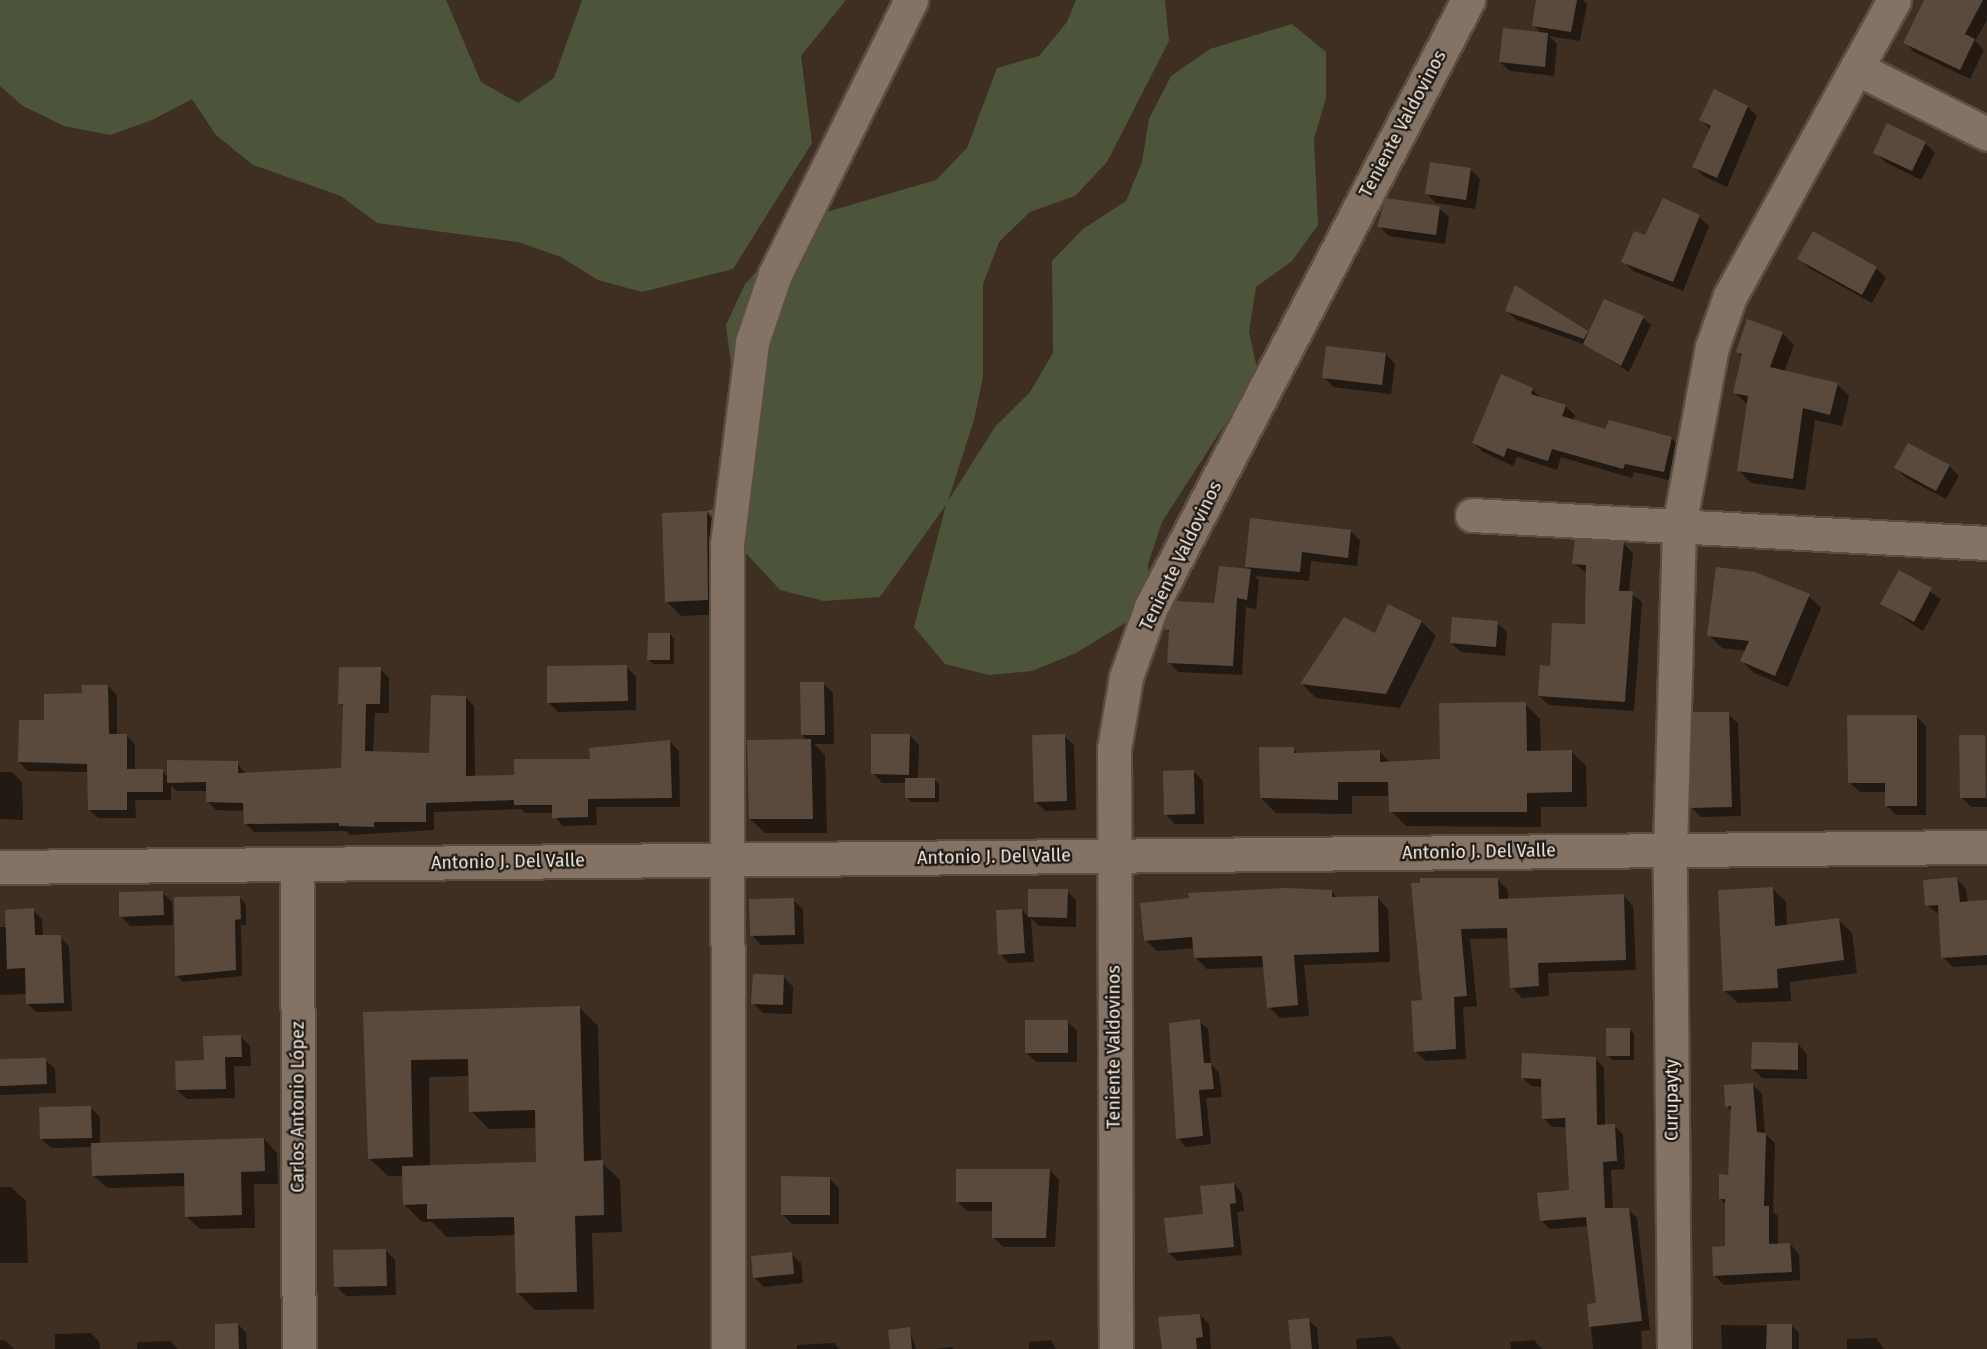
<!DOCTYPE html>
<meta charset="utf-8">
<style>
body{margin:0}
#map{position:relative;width:1987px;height:1349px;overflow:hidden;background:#3e2f22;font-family:"Fira Sans",sans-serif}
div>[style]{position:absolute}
.green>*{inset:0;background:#4c553a}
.shadow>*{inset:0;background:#0007}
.building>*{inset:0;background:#5a4a3d}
.roads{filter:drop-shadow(2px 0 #5a4e43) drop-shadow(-2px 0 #5a4e43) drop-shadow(0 2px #5a4e43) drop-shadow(0 -2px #5a4e43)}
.minor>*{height:33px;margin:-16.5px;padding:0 16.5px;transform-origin:16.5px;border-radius:16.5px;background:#847365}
span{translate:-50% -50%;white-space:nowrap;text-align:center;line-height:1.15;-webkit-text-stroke:4.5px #1f1913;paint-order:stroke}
.street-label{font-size:18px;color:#f5ebe3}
</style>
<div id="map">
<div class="green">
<div style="clip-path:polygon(0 0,446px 0,481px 82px,518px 103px,554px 78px,582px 0,846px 0,801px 56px,812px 143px,733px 269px,642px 292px,598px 280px,561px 257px,518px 242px,377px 223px,341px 196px,253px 165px,216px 135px,192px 99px,152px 120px,110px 135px,64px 126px,23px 106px,0 86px)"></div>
<div style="clip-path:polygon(1076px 0,1165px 0,1169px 41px,1107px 162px,1075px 196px,1030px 212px,999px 242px,983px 284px,983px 377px,974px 420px,948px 501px,995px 427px,1030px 392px,1053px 353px,1052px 261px,1083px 229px,1126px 201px,1142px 162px,1149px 119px,1171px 76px,1210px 49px,1292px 24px,1326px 52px,1326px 98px,1314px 139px,1318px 225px,1292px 261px,1256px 287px,1249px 332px,1258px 373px,1162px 522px,1148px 564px,1151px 607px,1076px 653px,1032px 671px,989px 675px,945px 664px,914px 627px,946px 505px,880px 597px,824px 601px,780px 590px,707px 511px,725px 505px,738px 418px,726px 325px,745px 284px,806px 218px,936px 180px,967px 148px,997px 68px,1039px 56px,1067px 22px)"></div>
</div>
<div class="shadow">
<div style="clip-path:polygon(1538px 0,1583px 0,1587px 4px,1580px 41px,1549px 36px,1557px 44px,1554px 76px,1510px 71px,1500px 62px,1542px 34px,1534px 25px)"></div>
<div style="clip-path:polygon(1924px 0,1987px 0,1987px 20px,1975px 41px,1984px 50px,1970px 79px,1914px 52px,1905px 42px)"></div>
<div style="clip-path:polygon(1748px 107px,1757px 116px,1727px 187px,1703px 176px,1694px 166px,1711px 130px,1701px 120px)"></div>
<div style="clip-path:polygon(1925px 143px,1935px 153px,1921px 180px,1885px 162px,1875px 152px)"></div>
<div style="clip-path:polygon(1470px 169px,1480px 179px,1475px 209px,1436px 203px,1426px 193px)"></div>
<div style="clip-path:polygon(1439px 208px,1449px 217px,1445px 244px,1389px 236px,1379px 226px)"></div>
<div style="clip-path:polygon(1699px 217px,1709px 226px,1683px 291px,1633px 271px,1623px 261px,1646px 237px)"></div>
<div style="clip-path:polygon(1814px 233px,1876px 268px,1886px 278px,1872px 303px,1809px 268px,1799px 258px)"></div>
<div style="clip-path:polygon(1507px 311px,1589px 335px,1643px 318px,1651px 325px,1629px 372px,1588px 346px,1517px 320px)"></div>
<div style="clip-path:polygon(1782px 333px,1794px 345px,1784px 372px,1837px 384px,1849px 396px,1842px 426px,1815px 420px,1805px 490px,1751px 483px,1739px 471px,1748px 405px,1734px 392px,1742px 356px,1737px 351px)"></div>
<div style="clip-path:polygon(1386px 354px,1395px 364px,1391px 394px,1333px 387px,1324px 377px)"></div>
<div style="clip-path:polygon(1532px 389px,1542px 399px,1565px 406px,1575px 415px,1573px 421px,1606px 431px,1671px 438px,1681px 448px,1673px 481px,1634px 472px,1632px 478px,1561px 457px,1557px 470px,1517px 457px,1513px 466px,1483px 452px,1473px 443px)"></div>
<div style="clip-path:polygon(1949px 466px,1959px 476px,1946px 499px,1906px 478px,1896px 468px)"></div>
<div style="clip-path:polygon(706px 513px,721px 527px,722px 614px,681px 616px,666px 601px)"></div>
<div style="clip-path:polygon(1351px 531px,1360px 541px,1357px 566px,1311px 561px,1309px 581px,1255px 576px,1259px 580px,1256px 609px,1246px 607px,1242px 675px,1178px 672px,1169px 662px,1170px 633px,1166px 629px,1216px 605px,1221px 567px,1251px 571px,1246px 566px)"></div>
<div style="clip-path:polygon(1624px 544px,1633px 553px,1629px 592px,1642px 602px,1634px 711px,1549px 705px,1539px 696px,1552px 667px,1586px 626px,1587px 573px,1573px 563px)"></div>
<div style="clip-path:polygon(1900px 572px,1941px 599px,1923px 631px,1882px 604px)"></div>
<div style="clip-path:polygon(1809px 596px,1821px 608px,1788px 687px,1754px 673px,1742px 661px,1746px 651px,1722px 648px,1709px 635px)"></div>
<div style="clip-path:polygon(1422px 622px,1436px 636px,1400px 708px,1316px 698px,1302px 684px,1375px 635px)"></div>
<div style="clip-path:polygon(1497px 623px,1507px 632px,1505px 656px,1461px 652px,1451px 643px)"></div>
<div style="clip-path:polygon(670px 634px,674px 639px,674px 664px,653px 664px,648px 659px)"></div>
<div style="clip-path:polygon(627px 667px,636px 677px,636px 710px,558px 712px,548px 702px)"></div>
<div style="clip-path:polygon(380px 669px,389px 678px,389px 713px,375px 713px,373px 753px,431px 754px,465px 697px,474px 706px,475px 777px,516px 776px,670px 742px,679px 751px,680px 807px,596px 807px,597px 825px,562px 826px,553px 813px,525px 813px,521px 809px,434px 812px,434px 830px,350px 835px,346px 831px,254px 832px,245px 823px,245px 811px,216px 810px,207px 801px,208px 791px,177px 791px,171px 785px,171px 800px,135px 800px,136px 818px,98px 818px,89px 810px,89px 772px,28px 771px,19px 762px,46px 722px,84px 695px,108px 686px,117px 695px,117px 735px,126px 735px,135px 744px,135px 771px,162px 771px,168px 777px,237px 763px,246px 774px,343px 769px,345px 708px,340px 703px)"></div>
<div style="clip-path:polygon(823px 683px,833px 693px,834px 744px,814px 744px,825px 755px,827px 833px,765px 833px,750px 819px,808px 741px,802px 735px)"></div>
<div style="clip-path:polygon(1525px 704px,1540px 719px,1541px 752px,1571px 751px,1586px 766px,1587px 807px,1541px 807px,1541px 827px,1406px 826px,1391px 811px,1390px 796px,1352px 796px,1352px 814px,1276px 813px,1261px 798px,1293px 749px,1299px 755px,1379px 751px,1391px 763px,1442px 760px)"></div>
<div style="clip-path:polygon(1728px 714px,1738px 723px,1741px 816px,1701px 817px,1691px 807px)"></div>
<div style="clip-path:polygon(1917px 717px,1926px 726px,1926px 815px,1896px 815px,1886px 805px,1886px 792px,1860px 792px,1850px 783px)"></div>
<div style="clip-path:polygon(909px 735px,919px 745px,918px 779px,935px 780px,939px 784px,939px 802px,911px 802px,907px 797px,907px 783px,882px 783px,873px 773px)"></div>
<div style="clip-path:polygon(1064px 736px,1074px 745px,1076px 810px,1045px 811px,1036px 802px)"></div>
<div style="clip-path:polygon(1984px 736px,1987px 807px,1971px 807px,1961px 797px)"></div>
<div style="clip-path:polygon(0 772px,12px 772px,22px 782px,23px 820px,0 819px)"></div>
<div style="clip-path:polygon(1194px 772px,1203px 781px,1204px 824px,1175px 824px,1166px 815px)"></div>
<div style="clip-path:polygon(1497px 879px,1508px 890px,1508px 900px,1623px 895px,1633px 906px,1636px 970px,1548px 973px,1549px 996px,1522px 998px,1512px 987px,1509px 938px,1470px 939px,1477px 1006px,1463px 1007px,1466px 1059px,1426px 1061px,1415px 1051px,1424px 1002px,1413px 885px)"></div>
<div style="clip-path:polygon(1957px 879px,1966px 889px,1968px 903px,1987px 902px,1987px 965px,1953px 967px,1943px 957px,1940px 915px,1927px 905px)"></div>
<div style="clip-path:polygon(1772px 888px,1786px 902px,1787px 926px,1839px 920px,1852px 933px,1857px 973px,1790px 982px,1791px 1001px,1738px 1003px,1724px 990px)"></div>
<div style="clip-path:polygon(1029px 890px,1067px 891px,1076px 900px,1076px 927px,1039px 926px,1031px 918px,1034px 962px,1009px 963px,1000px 954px,1022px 910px,1029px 918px)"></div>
<div style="clip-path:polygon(1331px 891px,1338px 898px,1377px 897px,1388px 909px,1390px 962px,1304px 965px,1309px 1016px,1280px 1018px,1269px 1007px,1265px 967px,1207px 969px,1196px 958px,1195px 948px,1157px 951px,1146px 940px)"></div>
<div style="clip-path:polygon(162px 892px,172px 902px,173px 925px,130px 926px,121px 916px)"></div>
<div style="clip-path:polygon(239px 897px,246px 904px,246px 925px,241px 925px,242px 976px,183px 982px,177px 976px)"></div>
<div style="clip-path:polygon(793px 900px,803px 909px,804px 944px,761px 945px,752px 935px)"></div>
<div style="clip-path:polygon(33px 910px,42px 919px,43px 937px,60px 937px,69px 946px,72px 1011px,36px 1012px,27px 1003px,27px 994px,0 995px,0 927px,7px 927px)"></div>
<div style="clip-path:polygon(784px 977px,793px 987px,792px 1014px,763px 1013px,753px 1003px)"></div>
<div style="clip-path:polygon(evenodd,580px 1008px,598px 1026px,601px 1162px,620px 1180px,622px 1232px,592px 1233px,594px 1309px,535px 1310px,517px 1292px,516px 1235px,447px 1237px,432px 1222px,422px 1222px,404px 1204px,403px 1176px,388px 1176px,369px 1158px,365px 1013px,580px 1008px,470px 1076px,471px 1111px,489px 1129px,537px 1128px,538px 1164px,430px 1167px,429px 1077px,470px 1076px)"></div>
<div style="clip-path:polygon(1067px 1021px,1077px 1031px,1077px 1062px,1036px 1062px,1026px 1052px)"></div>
<div style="clip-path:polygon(1199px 1021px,1208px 1029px,1211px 1064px,1219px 1073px,1222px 1097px,1206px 1098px,1211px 1144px,1186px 1147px,1178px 1138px)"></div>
<div style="clip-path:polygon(1629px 1029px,1634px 1034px,1634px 1060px,1612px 1060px,1608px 1055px)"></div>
<div style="clip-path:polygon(240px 1036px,250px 1046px,251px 1066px,234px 1066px,235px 1098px,187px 1099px,177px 1090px,205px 1062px)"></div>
<div style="clip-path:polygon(1798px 1044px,1807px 1054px,1807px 1079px,1762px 1078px,1753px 1069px)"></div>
<div style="clip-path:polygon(1595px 1059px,1604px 1067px,1605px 1126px,1614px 1126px,1623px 1134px,1625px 1169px,1611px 1170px,1613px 1210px,1628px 1209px,1637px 1218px,1650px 1330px,1641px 1331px,1642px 1349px,1593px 1349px,1589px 1305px,1597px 1304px,1588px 1226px,1550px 1229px,1541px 1220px,1571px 1191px,1567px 1127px,1552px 1127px,1543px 1118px,1543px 1087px,1531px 1086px,1522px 1077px)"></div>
<div style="clip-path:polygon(45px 1060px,55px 1069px,56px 1093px,0 1095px,0 1061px)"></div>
<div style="clip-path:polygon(1753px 1085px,1762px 1094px,1765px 1134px,1775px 1143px,1773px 1212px,1778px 1216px,1778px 1245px,1790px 1244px,1799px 1254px,1800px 1280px,1724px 1285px,1715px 1276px,1727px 1248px,1726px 1205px,1720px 1198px,1730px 1176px,1732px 1112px,1727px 1106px)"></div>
<div style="clip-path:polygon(90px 1107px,100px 1117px,100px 1144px,264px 1139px,277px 1153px,278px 1184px,254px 1184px,255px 1228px,200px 1229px,186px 1216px,186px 1186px,107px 1188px,93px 1175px,92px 1147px,51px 1148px,41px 1139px)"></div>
<div style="clip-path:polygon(1050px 1170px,1059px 1180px,1055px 1247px,1003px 1247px,993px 1237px,993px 1211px,967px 1211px,957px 1201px)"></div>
<div style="clip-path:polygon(829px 1178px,839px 1188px,839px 1224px,792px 1224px,782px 1214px)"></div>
<div style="clip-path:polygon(1234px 1184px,1242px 1193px,1244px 1211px,1237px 1212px,1242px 1255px,1177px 1261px,1169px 1253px)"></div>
<div style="clip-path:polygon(0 1187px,11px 1187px,26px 1201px,28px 1263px,0 1263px)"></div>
<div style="clip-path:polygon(385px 1250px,395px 1260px,396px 1295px,346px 1296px,336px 1286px)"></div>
<div style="clip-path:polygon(791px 1254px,801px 1263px,803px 1283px,764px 1287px,755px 1278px)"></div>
<div style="clip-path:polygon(1200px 1315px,1209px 1324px,1211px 1349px,1163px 1349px)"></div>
<div style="clip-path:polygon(1308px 1320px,1317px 1328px,1319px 1349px,1293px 1349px)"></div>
<div style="clip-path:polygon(238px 1324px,246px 1333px,247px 1349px,217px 1349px)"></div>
<div style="clip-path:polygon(1721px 1325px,1792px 1326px,1799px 1333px,1799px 1349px,1722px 1349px)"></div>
<div style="clip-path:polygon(909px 1329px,916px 1349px,891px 1349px)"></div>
<div style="clip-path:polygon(91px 1333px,99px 1341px,100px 1349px,55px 1349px,55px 1334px)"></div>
<div style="clip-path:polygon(1391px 1336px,1401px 1349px,1357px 1349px,1356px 1339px)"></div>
<div style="clip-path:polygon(1876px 1338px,1884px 1349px,1847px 1349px,1847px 1339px)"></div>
<div style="clip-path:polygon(0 1340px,5px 1340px,14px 1349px,0 1349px)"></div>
<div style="clip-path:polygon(1051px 1340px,1056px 1349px,1029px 1349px,1029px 1342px)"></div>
<div style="clip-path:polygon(1534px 1340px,1542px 1349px,1511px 1349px,1510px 1342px)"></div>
<div style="clip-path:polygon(170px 1341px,178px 1349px,137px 1349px,137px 1342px)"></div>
<div style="clip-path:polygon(834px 1343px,840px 1349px,797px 1349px,797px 1345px)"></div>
<div style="clip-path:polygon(952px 1347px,954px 1349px,934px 1349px)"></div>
</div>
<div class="building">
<div style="clip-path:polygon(1536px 0,1577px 0,1571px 32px,1532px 26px)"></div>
<div style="clip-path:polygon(1924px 0,1983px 0,1965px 34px,1975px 39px,1960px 70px,1903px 43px)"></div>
<div style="clip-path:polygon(1503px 28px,1548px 33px,1545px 67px,1499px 62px)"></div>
<div style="clip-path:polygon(1714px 89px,1748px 106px,1717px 178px,1692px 167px,1711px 126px,1699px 120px)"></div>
<div style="clip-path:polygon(1887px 123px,1926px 142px,1912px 171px,1873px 153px)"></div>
<div style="clip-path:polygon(1430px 162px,1471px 168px,1466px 200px,1425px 194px)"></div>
<div style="clip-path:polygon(1386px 198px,1440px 206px,1436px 235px,1377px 227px)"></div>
<div style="clip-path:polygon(1663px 198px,1700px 215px,1673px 282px,1621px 262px,1634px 231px,1645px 235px)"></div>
<div style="clip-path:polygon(1813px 231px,1877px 267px,1862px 295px,1797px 259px)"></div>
<div style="clip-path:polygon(1515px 285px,1588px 331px,1584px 339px,1505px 311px)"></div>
<div style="clip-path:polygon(1604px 299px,1644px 316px,1621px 366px,1583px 344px)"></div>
<div style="clip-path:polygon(1747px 319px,1783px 332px,1770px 367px,1838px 383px,1830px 415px,1803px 408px,1793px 479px,1737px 471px,1748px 396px,1733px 393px,1742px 354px,1736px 352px)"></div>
<div style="clip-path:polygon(1326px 346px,1386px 353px,1382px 385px,1322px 378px)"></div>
<div style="clip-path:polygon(1501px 374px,1533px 388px,1531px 394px,1566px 405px,1562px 416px,1605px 429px,1609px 420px,1672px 437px,1664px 472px,1625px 464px,1623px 469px,1552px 449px,1548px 461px,1507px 448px,1504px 457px,1472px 443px)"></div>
<div style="clip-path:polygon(1908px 443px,1950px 465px,1936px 491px,1894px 468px)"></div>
<div style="clip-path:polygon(707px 511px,708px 600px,665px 602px,662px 513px)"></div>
<div style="clip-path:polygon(1250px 518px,1351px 530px,1348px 558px,1302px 552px,1300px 572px,1245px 567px)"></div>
<div style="clip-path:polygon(1575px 539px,1624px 542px,1619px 591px,1633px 591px,1625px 702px,1538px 696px,1540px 665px,1550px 666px,1552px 623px,1585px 624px,1586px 565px,1572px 564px)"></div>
<div style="clip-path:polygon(1219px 566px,1251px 569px,1247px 600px,1237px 598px,1233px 666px,1167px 663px,1169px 630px,1165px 630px,1165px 623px,1175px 601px,1214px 603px)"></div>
<div style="clip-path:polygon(1716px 567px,1755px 572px,1810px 594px,1775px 676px,1740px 661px,1749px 641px,1707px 636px)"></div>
<div style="clip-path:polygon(1899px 570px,1932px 588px,1914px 622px,1880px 604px)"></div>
<div style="clip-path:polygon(1388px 604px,1422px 621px,1386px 694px,1300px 684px,1344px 617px,1375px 633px)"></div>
<div style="clip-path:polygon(1452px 617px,1498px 621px,1496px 647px,1450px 643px)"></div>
<div style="clip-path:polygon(648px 633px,670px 633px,670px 660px,647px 660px)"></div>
<div style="clip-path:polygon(627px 665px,628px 701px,547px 703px,547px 666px)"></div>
<div style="clip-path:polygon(339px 667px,381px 667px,380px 704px,366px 704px,365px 751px,429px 753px,431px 695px,466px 696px,466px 776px,514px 775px,514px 759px,590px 759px,589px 748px,670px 740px,672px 798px,588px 799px,588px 817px,552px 818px,552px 805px,514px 805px,514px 800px,426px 803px,426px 822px,374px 822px,374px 827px,339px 826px,339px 823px,244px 824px,243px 803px,206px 802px,206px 782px,167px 783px,167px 760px,238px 761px,238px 773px,341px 768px,343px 704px,338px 704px)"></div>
<div style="clip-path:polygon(800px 682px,824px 682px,825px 735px,801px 735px)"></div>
<div style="clip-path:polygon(82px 685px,108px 685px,109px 734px,127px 734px,127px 769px,163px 769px,163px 792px,127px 792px,127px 810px,88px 810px,87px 764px,18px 762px,19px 720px,44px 720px,44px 694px,82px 693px)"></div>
<div style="clip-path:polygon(1526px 702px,1527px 751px,1572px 750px,1572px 792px,1527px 793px,1527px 812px,1389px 812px,1388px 782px,1338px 782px,1338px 800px,1260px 798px,1259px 747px,1294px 747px,1294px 753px,1380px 750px,1380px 762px,1440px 759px,1439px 703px)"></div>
<div style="clip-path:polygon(1693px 712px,1729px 712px,1732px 807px,1690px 808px)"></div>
<div style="clip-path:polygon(1847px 715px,1917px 715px,1917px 806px,1885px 806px,1885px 783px,1848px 783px)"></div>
<div style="clip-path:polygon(871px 734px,910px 734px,909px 775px,871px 774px)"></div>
<div style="clip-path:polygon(1065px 734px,1067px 801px,1034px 802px,1032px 735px)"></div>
<div style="clip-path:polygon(1959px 735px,1985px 735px,1986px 798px,1960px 798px)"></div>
<div style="clip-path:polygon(811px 739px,813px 819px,749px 819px,747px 740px)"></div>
<div style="clip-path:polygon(1194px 770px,1195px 814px,1164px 815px,1163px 771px)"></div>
<div style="clip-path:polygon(905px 778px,935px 778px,935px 798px,905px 798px)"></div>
<div style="clip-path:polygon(1957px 877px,1960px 902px,1987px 900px,1987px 955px,1941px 958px,1938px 905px,1925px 906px,1923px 880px)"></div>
<div style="clip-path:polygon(1420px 878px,1498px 878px,1499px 899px,1624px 894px,1626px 960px,1538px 963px,1539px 986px,1510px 988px,1507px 928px,1461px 929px,1467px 996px,1454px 997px,1456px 1049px,1414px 1052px,1411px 1001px,1422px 1000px,1411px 883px,1420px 883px)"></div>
<div style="clip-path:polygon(1773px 887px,1775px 926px,1839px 918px,1844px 960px,1777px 969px,1778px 988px,1723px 991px,1718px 890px)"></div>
<div style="clip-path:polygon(1287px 888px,1332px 890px,1332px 897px,1378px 896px,1379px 952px,1294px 955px,1298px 1005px,1267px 1008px,1262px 956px,1194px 958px,1192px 937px,1144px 941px,1140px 903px,1189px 898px,1188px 893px)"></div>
<div style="clip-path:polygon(1028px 889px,1068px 889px,1067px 918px,1028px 917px)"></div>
<div style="clip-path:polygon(163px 891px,164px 915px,119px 917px,119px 892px)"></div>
<div style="clip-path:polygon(240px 896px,241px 919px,235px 920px,236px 970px,175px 976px,174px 897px)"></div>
<div style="clip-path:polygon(794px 898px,795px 935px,750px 936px,749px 899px)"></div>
<div style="clip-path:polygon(34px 908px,35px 935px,61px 935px,64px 1003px,26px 1004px,25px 968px,7px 969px,5px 910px)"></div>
<div style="clip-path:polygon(1022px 909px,1025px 953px,998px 955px,996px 910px)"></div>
<div style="clip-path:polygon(753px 974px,784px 975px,783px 1005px,751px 1004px)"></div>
<div style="clip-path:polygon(580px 1006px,584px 1161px,603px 1160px,604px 1215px,575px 1216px,577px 1292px,516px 1293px,514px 1217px,427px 1219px,427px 1204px,403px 1205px,402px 1166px,536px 1162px,535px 1110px,469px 1112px,468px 1059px,411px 1060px,413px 1157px,368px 1159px,363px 1012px)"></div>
<div style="clip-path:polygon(1200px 1019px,1204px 1063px,1211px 1063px,1214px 1089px,1199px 1090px,1203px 1136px,1176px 1139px,1169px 1023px)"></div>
<div style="clip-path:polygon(1025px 1020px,1068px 1020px,1068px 1053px,1025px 1053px)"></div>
<div style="clip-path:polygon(1606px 1028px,1630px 1028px,1630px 1056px,1606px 1056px)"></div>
<div style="clip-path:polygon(241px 1035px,242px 1057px,225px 1057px,226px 1089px,176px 1090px,175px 1061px,204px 1060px,203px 1036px)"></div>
<div style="clip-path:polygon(1752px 1042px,1798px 1043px,1798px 1070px,1751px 1069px)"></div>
<div style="clip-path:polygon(1522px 1053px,1596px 1057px,1597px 1125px,1615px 1124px,1617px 1161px,1603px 1162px,1605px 1208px,1629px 1208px,1642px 1321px,1589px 1327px,1587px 1304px,1596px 1303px,1586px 1217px,1540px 1221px,1537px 1193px,1569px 1190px,1565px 1118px,1542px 1119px,1541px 1079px,1521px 1078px)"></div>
<div style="clip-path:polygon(46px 1058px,47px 1084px,0 1086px,0 1059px)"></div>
<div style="clip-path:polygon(1753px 1083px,1757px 1132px,1766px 1133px,1764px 1206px,1769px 1206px,1769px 1244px,1790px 1243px,1792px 1272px,1713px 1276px,1712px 1247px,1725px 1246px,1725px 1199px,1719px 1199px,1719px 1174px,1728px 1175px,1731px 1106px,1725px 1107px,1724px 1085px)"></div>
<div style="clip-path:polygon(91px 1106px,92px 1138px,40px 1139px,39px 1107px)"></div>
<div style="clip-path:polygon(264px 1138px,265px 1171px,241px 1172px,242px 1215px,185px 1217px,184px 1173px,92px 1176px,91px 1143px)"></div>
<div style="clip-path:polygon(956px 1169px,1050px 1169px,1046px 1238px,992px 1238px,992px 1202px,956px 1202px)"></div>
<div style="clip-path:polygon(781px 1176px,830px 1177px,830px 1215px,781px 1215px)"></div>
<div style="clip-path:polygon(1234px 1183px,1236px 1203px,1230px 1204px,1234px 1247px,1168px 1253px,1164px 1218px,1203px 1214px,1200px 1186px)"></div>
<div style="clip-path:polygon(386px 1249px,387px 1286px,334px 1287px,333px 1250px)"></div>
<div style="clip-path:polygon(792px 1252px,794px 1274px,753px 1278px,751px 1256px)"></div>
<div style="clip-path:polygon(1200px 1314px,1203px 1337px,1196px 1338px,1197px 1349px,1162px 1349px,1158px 1317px)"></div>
<div style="clip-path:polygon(1309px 1318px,1312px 1349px,1291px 1349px,1288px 1320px)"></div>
<div style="clip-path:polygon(238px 1323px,239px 1349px,215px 1349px,215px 1324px)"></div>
<div style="clip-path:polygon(1767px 1324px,1792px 1324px,1792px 1349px,1766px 1349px)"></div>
<div style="clip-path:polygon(910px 1327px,912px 1349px,890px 1349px,888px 1330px)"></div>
</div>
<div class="roads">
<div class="minor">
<div style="left:1858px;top:69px;width:144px;rotate:26.7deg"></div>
<div style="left:1472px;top:515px;width:516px;rotate:3.11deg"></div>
<div style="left:297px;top:864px;width:485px;rotate:89.8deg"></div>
<div style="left:0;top:867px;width:1987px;rotate:-0.58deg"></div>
<div style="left:728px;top:1349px;width:805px;rotate:-90.07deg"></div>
<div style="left:727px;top:544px;width:204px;rotate:-82.9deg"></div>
<div style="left:752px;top:342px;width:72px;rotate:-71.3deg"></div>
<div style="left:775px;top:274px;width:306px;rotate:-63.6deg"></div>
<div style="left:1116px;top:1349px;width:600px;rotate:-90.19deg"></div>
<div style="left:1114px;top:749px;width:73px;rotate:-80.5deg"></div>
<div style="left:1126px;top:677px;width:74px;rotate:-70.3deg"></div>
<div style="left:1151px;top:607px;width:685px;rotate:-62.42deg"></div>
<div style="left:1674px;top:1349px;width:499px;rotate:-90.5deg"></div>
<div style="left:1670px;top:850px;width:324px;rotate:-88.4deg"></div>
<div style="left:1679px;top:526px;width:182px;rotate:-79.6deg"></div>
<div style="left:1712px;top:347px;width:54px;rotate:-70.6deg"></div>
<div style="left:1730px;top:296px;width:338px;rotate:-61deg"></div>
</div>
</div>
<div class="street-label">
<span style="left:1403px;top:124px;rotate:-62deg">Teniente Valdovinos</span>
<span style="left:1181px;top:556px;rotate:-64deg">Teniente Valdovinos</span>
<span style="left:1479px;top:852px;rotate:-1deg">Antonio J. Del Valle</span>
<span style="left:994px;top:857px;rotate:-1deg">Antonio J. Del Valle</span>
<span style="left:508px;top:862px;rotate:-1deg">Antonio J. Del Valle</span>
<span style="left:1114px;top:1047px;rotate:-90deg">Teniente Valdovinos</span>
<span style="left:1672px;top:1100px;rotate:-90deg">Curupayty</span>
<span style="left:298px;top:1107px;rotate:-90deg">Carlos Antonio López</span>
</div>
</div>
